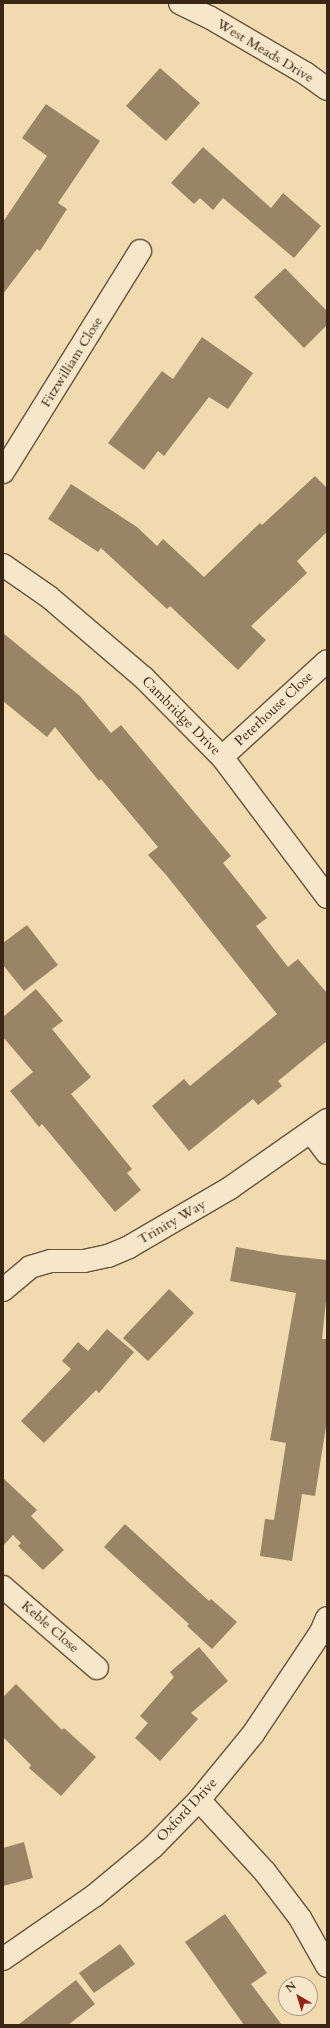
<!DOCTYPE html>
<style>
body{margin:0}
#map{position:relative;width:330px;height:2028px;overflow:hidden;background:#f1daaf;font-family:Cardo,serif}
div>[style]{position:absolute}
.building>*{inset:0;background:#998465}
.roads{filter:drop-shadow(1px 0 #67533c) drop-shadow(-1px 0 #67533c) drop-shadow(0 1px #67533c) drop-shadow(0 -1px #67533c)}
.street>*{height:22px;margin:-11px;padding:0 11px;transform-origin:11px;border-radius:11px;background:#f6e7cb}
.secondary>*{height:22px;margin:-11px;padding:0 11px;transform-origin:11px;border-radius:11px;background:#f6e7cb}
span{translate:-50% -50%;white-space:nowrap;text-align:center;line-height:1.15;-webkit-text-stroke:3.5px #f6e7cb;paint-order:stroke}
.street-label{font-size:14px;color:#392615}
.frame{position:absolute;inset:0;border:4px solid #392615;pointer-events:none}
.north{position:absolute;left:278px;top:1976px;width:40px;height:40px;box-sizing:border-box;background:#f6e7cb;border:1px solid #aa9a82;border-radius:50%;rotate:322deg;font-size:11px;font-weight:700;line-height:16px;text-align:center;color:#392615}
.north::after{content:'';display:block;margin:auto;width:14px;height:18px;background:#8f2418;clip-path:polygon(50% 0,100% 100%,50% 72%,0 100%)}
</style>
<div id="map">
<div class="building">
<div style="clip-path:polygon(160px 68px,200px 103px,166px 141px,126px 106px)"></div>
<div style="clip-path:polygon(46px 104px,100px 141px,58px 203px,67px 209px,40px 251px,37px 249px,3px 294px,3px 222px,47px 156px,22px 138px)"></div>
<div style="clip-path:polygon(203px 147px,271px 208px,283px 193px,321px 226px,294px 258px,223px 198px,213px 210px,200px 198px,194px 204px,171px 183px)"></div>
<div style="clip-path:polygon(285px 268px,327px 311px,327px 325px,304px 348px,254px 297px)"></div>
<div style="clip-path:polygon(202px 337px,253px 373px,228px 409px,209px 397px,164px 456px,158px 451px,144px 470px,108px 443px,162px 371px,173px 379px)"></div>
<div style="clip-path:polygon(315px 476px,327px 488px,327px 532px,297px 561px,307px 573px,251px 626px,266px 640px,238px 670px,170px 606px,167px 609px,101px 548px,98px 552px,48px 519px,71px 484px,137px 527px,157px 546px,163px 539px,204px 577px,260px 523px,262px 525px)"></div>
<div style="clip-path:polygon(3px 633px,80px 696px,111px 733px,121px 725px,231px 856px,223px 863px,267px 918px,256px 926px,288px 967px,298px 959px,327px 993px,327px 1041px,278px 1081px,282px 1086px,258px 1105px,253px 1099px,189px 1151px,152px 1106px,184px 1079px,190px 1086px,277px 1014px,167px 876px,148px 855px,158px 847px,101px 779px,99px 781px,55px 727px,47px 737px,3px 701px)"></div>
<div style="clip-path:polygon(27px 925px,58px 965px,24px 991px,3px 965px,3px 943px)"></div>
<div style="clip-path:polygon(36px 989px,63px 1021px,52px 1029px,91px 1077px,71px 1094px,132px 1169px,127px 1173px,141px 1190px,115px 1212px,42px 1124px,39px 1127px,10px 1091px,33px 1072px,3px 1037px,3px 1017px)"></div>
<div style="clip-path:polygon(236px 1247px,281px 1255px,327px 1260px,327px 1292px,322px 1339px,327px 1339px,327px 1420px,315px 1496px,302px 1494px,292px 1561px,260px 1556px,265px 1519px,274px 1520px,286px 1443px,270px 1440px,296px 1293px,230px 1281px)"></div>
<div style="clip-path:polygon(169px 1289px,194px 1313px,148px 1361px,123px 1338px)"></div>
<div style="clip-path:polygon(107px 1329px,134px 1352px,99px 1393px,96px 1390px,44px 1443px,21px 1421px,71px 1369px,62px 1361px,78px 1342px,88px 1351px)"></div>
<div style="clip-path:polygon(3px 1478px,37px 1510px,31px 1516px,64px 1550px,43px 1570px,18px 1546px,21px 1543px,13px 1535px,3px 1546px)"></div>
<div style="clip-path:polygon(125px 1524px,209px 1601px,211px 1599px,237px 1622px,212px 1649px,187px 1626px,189px 1624px,104px 1547px)"></div>
<div style="clip-path:polygon(199px 1647px,228px 1681px,191px 1713px,198px 1719px,160px 1761px,135px 1738px,148px 1723px,140px 1716px,174px 1677px,170px 1672px)"></div>
<div style="clip-path:polygon(16px 1684px,62px 1730px,64px 1728px,96px 1757px,61px 1796px,29px 1768px,31px 1765px,3px 1737px,3px 1697px)"></div>
<div style="clip-path:polygon(24px 1842px,33px 1878px,3px 1886px,3px 1848px)"></div>
<div style="clip-path:polygon(225px 1914px,267px 1973px,251px 1984px,282px 2025px,244px 2025px,185px 1942px)"></div>
<div style="clip-path:polygon(120px 1944px,135px 1964px,94px 1993px,79px 1973px)"></div>
<div style="clip-path:polygon(76px 1980px,95px 2004px,68px 2025px,18px 2025px)"></div>
</div>
<div class="roads">
<div class="street">
<div style="left:3px;top:472px;width:260px;rotate:-58.2deg"></div>
<div style="left:3px;top:565px;width:56px;rotate:34.8deg"></div>
<div style="left:49px;top:597px;width:125px;rotate:40.5deg"></div>
<div style="left:144px;top:678px;width:111px;rotate:45.4deg"></div>
<div style="left:222px;top:757px;width:175px;rotate:53.1deg"></div>
<div style="left:222px;top:757px;width:142px;rotate:-42.4deg"></div>
<div style="left:311px;top:1132px;width:26px;rotate:53deg"></div>
<div style="left:3px;top:1290px;width:35px;rotate:-40deg"></div>
<div style="left:30px;top:1267px;width:22px;rotate:-16deg"></div>
<div style="left:51px;top:1261px;width:33px"></div>
<div style="left:84px;top:1261px;width:25px;rotate:-12deg"></div>
<div style="left:108px;top:1256px;width:23px;rotate:-23deg"></div>
<div style="left:129px;top:1247px;width:117px;rotate:-30.3deg"></div>
<div style="left:230px;top:1188px;width:118px;rotate:-35deg"></div>
<div style="left:3px;top:1587px;width:124px;rotate:40.8deg"></div>
<div style="left:199px;top:1800px;width:98px;rotate:47.5deg"></div>
<div style="left:265px;top:1872px;width:58px;rotate:52.7deg"></div>
<div style="left:300px;top:1918px;width:55px;rotate:60.6deg"></div>
<div style="left:3px;top:1959px;width:111px;rotate:-34.7deg"></div>
<div style="left:94px;top:1896px;width:77px;rotate:-39.7deg"></div>
<div style="left:153px;top:1847px;width:66px;rotate:-45.6deg"></div>
<div style="left:199px;top:1800px;width:85px;rotate:-50.7deg"></div>
<div style="left:253px;top:1734px;width:123px;rotate:-56.3deg"></div>
<div style="left:321px;top:1632px;width:15px;rotate:-67deg"></div>
</div>
<div class="secondary">
<div style="left:180px;top:3px;width:32px;rotate:26deg"></div>
<div style="left:209px;top:17px;width:111px;rotate:30.3deg"></div>
<div style="left:305px;top:73px;width:27px;rotate:36deg"></div>
</div>
</div>
<div class="street-label">
<span style="left:265px;top:51px;rotate:31deg">West Meads Drive</span>
<span style="left:72px;top:362px;rotate:-58deg">Fitzwilliam Close</span>
<span style="left:274px;top:709px;rotate:-43deg">Peterhouse Close</span>
<span style="left:181px;top:716px;rotate:45deg">Cambridge Drive</span>
<span style="left:172px;top:1222px;rotate:-30deg">Trinity Way</span>
<span style="left:50px;top:1627px;rotate:41deg">Keble Close</span>
<span style="left:187px;top:1810px;rotate:-47deg">Oxford Drive</span>
</div>
<div class="frame"></div>
<div class="north">N</div>
</div>
